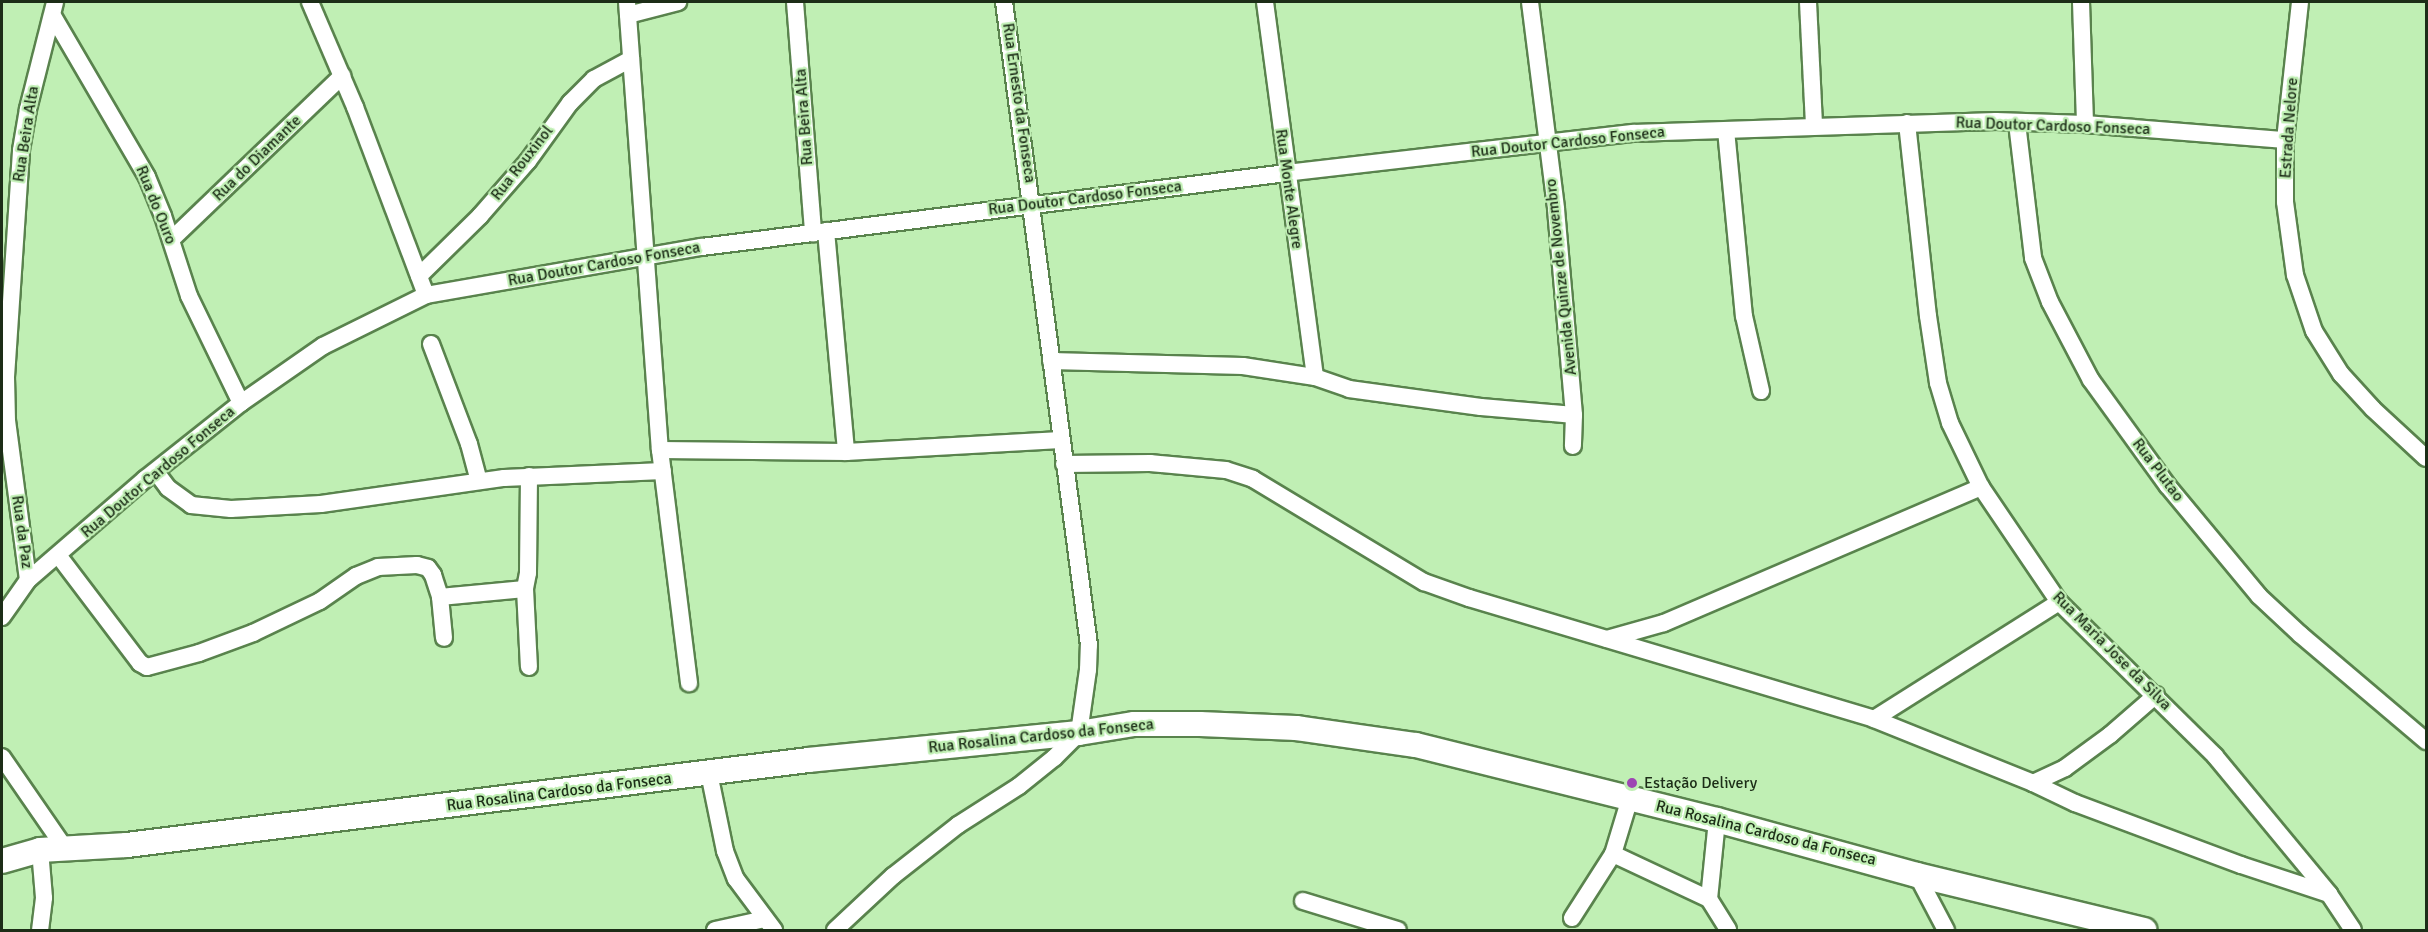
<!DOCTYPE html>
<meta charset="utf-8">
<style>
body{margin:0}
#map{position:relative;width:2428px;height:932px;overflow:hidden;background:#c0efb4;font-family:Signika,sans-serif}
div>[style]{position:absolute}
.roads{filter:drop-shadow(2px 0 #59834d) drop-shadow(-2px 0 #59834d) drop-shadow(0 2px #59834d) drop-shadow(0 -2px #59834d)}
.street>*{height:16px;margin:-8px;padding:0 8px;transform-origin:8px;border-radius:8px;background:#fff}
.secondary>*{height:24px;margin:-12px;padding:0 12px;transform-origin:12px;border-radius:12px;background:#fff}
.dots>*{width:16px;height:16px;translate:-50% -50%;box-sizing:border-box;border:3px solid #c0efb4;border-radius:50%}
span{translate:-50% -50%;white-space:nowrap;text-align:center;line-height:1.15;-webkit-text-stroke:4.5px #c0efb4;paint-order:stroke}
.street-label{font-size:16px;color:#1c2d17}
.poi-label{font-size:16px;color:#1c2d17}
.left{translate:0 -50%;text-align:left}
.frame{position:absolute;inset:0;border:3px solid #1c2d17;pointer-events:none}
</style>
<div id="map">
<div class="roads">
<div class="street">
<div style="left:310px;top:2px;width:114px;rotate:66.8deg"></div>
<div style="left:355px;top:107px;width:201px;rotate:69.3deg"></div>
<div style="left:627px;top:2px;width:449px;rotate:85.8deg"></div>
<div style="left:660px;top:450px;width:235px;rotate:82.9deg"></div>
<div style="left:795px;top:2px;width:232px;rotate:85.5deg"></div>
<div style="left:1265px;top:2px;width:378px;rotate:82.4deg"></div>
<div style="left:1530px;top:2px;width:209px;rotate:82.8deg"></div>
<div style="left:1556px;top:209px;width:207px;rotate:85deg"></div>
<div style="left:1574px;top:415px;width:31px;rotate:92deg"></div>
<div style="left:1808px;top:2px;width:124px;rotate:87.2deg"></div>
<div style="left:2081px;top:2px;width:122px;rotate:88.1deg"></div>
<div style="left:2300px;top:2px;width:139px;rotate:96.2deg"></div>
<div style="left:2285px;top:140px;width:62px;rotate:90deg"></div>
<div style="left:2285px;top:202px;width:74px;rotate:82.2deg"></div>
<div style="left:2295px;top:275px;width:59px;rotate:71.3deg"></div>
<div style="left:2314px;top:331px;width:51px;rotate:57.9deg"></div>
<div style="left:2341px;top:374px;width:47px;rotate:47.6deg"></div>
<div style="left:2373px;top:409px;width:72px;rotate:42.8deg"></div>
<div style="left:628px;top:15px;width:52px;rotate:-14.6deg"></div>
<div style="left:53px;top:16px;width:186px;rotate:59.7deg"></div>
<div style="left:147px;top:177px;width:42px;rotate:67.7deg"></div>
<div style="left:163px;top:216px;width:84px;rotate:72deg"></div>
<div style="left:189px;top:296px;width:119px;rotate:64.1deg"></div>
<div style="left:1907px;top:123px;width:194px;rotate:83.8deg"></div>
<div style="left:1928px;top:316px;width:68px;rotate:81.5deg"></div>
<div style="left:1938px;top:383px;width:42px;rotate:73.3deg"></div>
<div style="left:1950px;top:423px;width:71px;rotate:64.2deg"></div>
<div style="left:1981px;top:487px;width:139px;rotate:55.9deg"></div>
<div style="left:2059px;top:602px;width:219px;rotate:44.6deg"></div>
<div style="left:2215px;top:756px;width:179px;rotate:50.4deg"></div>
<div style="left:2329px;top:894px;width:43px;rotate:56.3deg"></div>
<div style="left:2017px;top:123px;width:136px;rotate:83.2deg"></div>
<div style="left:2033px;top:258px;width:47px;rotate:68.9deg"></div>
<div style="left:2050px;top:302px;width:88px;rotate:62.3deg"></div>
<div style="left:2091px;top:380px;width:130px;rotate:54.1deg"></div>
<div style="left:2167px;top:485px;width:144px;rotate:50.3deg"></div>
<div style="left:2259px;top:596px;width:57px;rotate:42.9deg"></div>
<div style="left:2301px;top:635px;width:164px;rotate:40.3deg"></div>
<div style="left:1726px;top:130px;width:187px;rotate:84.5deg"></div>
<div style="left:1744px;top:316px;width:77px;rotate:77.2deg"></div>
<div style="left:826px;top:231px;width:222px;rotate:84.8deg"></div>
<div style="left:172px;top:239px;width:236px;rotate:-43.8deg"></div>
<div style="left:419px;top:276px;width:86px;rotate:-44.5deg"></div>
<div style="left:480px;top:216px;width:73px;rotate:-48.9deg"></div>
<div style="left:528px;top:161px;width:72px;rotate:-54.1deg"></div>
<div style="left:570px;top:103px;width:34px;rotate:-45deg"></div>
<div style="left:594px;top:79px;width:42px;rotate:-28.4deg"></div>
<div style="left:431px;top:344px;width:107px;rotate:69.2deg"></div>
<div style="left:469px;top:444px;width:38px;rotate:75deg"></div>
<div style="left:1051px;top:361px;width:192px;rotate:1.5deg"></div>
<div style="left:1243px;top:366px;width:73px;rotate:8.7deg"></div>
<div style="left:1315px;top:377px;width:36px;rotate:19deg"></div>
<div style="left:1349px;top:389px;width:133px;rotate:7.8deg"></div>
<div style="left:1481px;top:407px;width:93px;rotate:4.9deg"></div>
<div style="left:660px;top:450px;width:186px;rotate:0.6deg"></div>
<div style="left:846px;top:452px;width:215px;rotate:-3.2deg"></div>
<div style="left:1064px;top:464px;width:86px;rotate:-0.7deg"></div>
<div style="left:1150px;top:463px;width:76px;rotate:5.3deg"></div>
<div style="left:1226px;top:470px;width:28px;rotate:18deg"></div>
<div style="left:1253px;top:479px;width:200px;rotate:31.1deg"></div>
<div style="left:1424px;top:582px;width:48px;rotate:19.6deg"></div>
<div style="left:1469px;top:598px;width:423px;rotate:16.6deg"></div>
<div style="left:1874px;top:719px;width:171px;rotate:21.9deg"></div>
<div style="left:2033px;top:783px;width:35px;rotate:-25deg"></div>
<div style="left:2065px;top:768px;width:56px;rotate:-36.3deg"></div>
<div style="left:2110px;top:735px;width:61px;rotate:-41deg"></div>
<div style="left:156px;top:472px;width:20px;rotate:53deg"></div>
<div style="left:168px;top:488px;width:29px;rotate:36deg"></div>
<div style="left:191px;top:505px;width:40px;rotate:5.7deg"></div>
<div style="left:231px;top:509px;width:90px;rotate:-3.2deg"></div>
<div style="left:321px;top:504px;width:185px;rotate:-8.1deg"></div>
<div style="left:504px;top:478px;width:159px;rotate:-2.5deg"></div>
<div style="left:529px;top:476px;width:97px;rotate:90.6deg"></div>
<div style="left:528px;top:573px;width:16px;rotate:101deg"></div>
<div style="left:525px;top:589px;width:78px;rotate:87.1deg"></div>
<div style="left:58px;top:555px;width:136px;rotate:52.8deg"></div>
<div style="left:140px;top:663px;width:8px;rotate:30deg"></div>
<div style="left:147px;top:667px;width:54px;rotate:-15.1deg"></div>
<div style="left:199px;top:653px;width:58px;rotate:-20.3deg"></div>
<div style="left:253px;top:633px;width:74px;rotate:-25.5deg"></div>
<div style="left:320px;top:601px;width:44px;rotate:-34.8deg"></div>
<div style="left:356px;top:576px;width:24px;rotate:-22deg"></div>
<div style="left:378px;top:567px;width:39px;rotate:-3deg"></div>
<div style="left:417px;top:565px;width:11px;rotate:15deg"></div>
<div style="left:428px;top:568px;width:9px;rotate:54deg"></div>
<div style="left:433px;top:575px;width:23px;rotate:72deg"></div>
<div style="left:440px;top:597px;width:41px;rotate:84.4deg"></div>
<div style="left:28px;top:580px;width:160px;rotate:-97.5deg"></div>
<div style="left:7px;top:421px;width:44px;rotate:-91.3deg"></div>
<div style="left:6px;top:377px;width:227px;rotate:-86.2deg"></div>
<div style="left:21px;top:150px;width:42px;rotate:-80.3deg"></div>
<div style="left:28px;top:109px;width:110px;rotate:-75.8deg"></div>
<div style="left:440px;top:597px;width:85px;rotate:-5.4deg"></div>
<div style="left:2px;top:617px;width:45px;rotate:-54.9deg"></div>
<div style="left:28px;top:580px;width:155px;rotate:-40.8deg"></div>
<div style="left:145px;top:479px;width:122px;rotate:-38.4deg"></div>
<div style="left:241px;top:403px;width:100px;rotate:-34.8deg"></div>
<div style="left:323px;top:346px;width:115px;rotate:-26.3deg"></div>
<div style="left:426px;top:295px;width:280px;rotate:-9.9deg"></div>
<div style="left:702px;top:247px;width:589px;rotate:-7.22deg"></div>
<div style="left:1286px;top:173px;width:349px;rotate:-6.6deg"></div>
<div style="left:1633px;top:133px;width:363px;rotate:-1.9deg"></div>
<div style="left:1996px;top:121px;width:89px;rotate:1.9deg"></div>
<div style="left:2085px;top:124px;width:201px;rotate:4.6deg"></div>
<div style="left:1607px;top:639px;width:59px;rotate:-15.7deg"></div>
<div style="left:1664px;top:623px;width:345px;rotate:-23.2deg"></div>
<div style="left:1874px;top:719px;width:219px;rotate:-32.3deg"></div>
<div style="left:2px;top:757px;width:109px;rotate:55.4deg"></div>
<div style="left:709px;top:773px;width:80px;rotate:78.4deg"></div>
<div style="left:725px;top:851px;width:30px;rotate:69deg"></div>
<div style="left:736px;top:879px;width:64px;rotate:53.3deg"></div>
<div style="left:2033px;top:783px;width:47px;rotate:25.5deg"></div>
<div style="left:2075px;top:803px;width:177px;rotate:20.5deg"></div>
<div style="left:2241px;top:865px;width:93px;rotate:18.2deg"></div>
<div style="left:40px;top:850px;width:48px;rotate:85.2deg"></div>
<div style="left:44px;top:898px;width:32px;rotate:97deg"></div>
<div style="left:1613px;top:854px;width:106px;rotate:25.1deg"></div>
<div style="left:1709px;top:899px;width:79px;rotate:-84.2deg"></div>
<div style="left:1917px;top:875px;width:62px;rotate:62.2deg"></div>
<div style="left:1709px;top:899px;width:36px;rotate:58deg"></div>
<div style="left:1303px;top:901px;width:99px;rotate:17deg"></div>
<div style="left:1572px;top:918px;width:76px;rotate:-57.4deg"></div>
<div style="left:1613px;top:854px;width:59px;rotate:-73.1deg"></div>
<div style="left:715px;top:930px;width:51px;rotate:-12.4deg"></div>
<div style="left:835px;top:930px;width:79px;rotate:-43deg"></div>
<div style="left:893px;top:876px;width:83px;rotate:-38.1deg"></div>
<div style="left:958px;top:825px;width:72px;rotate:-32.6deg"></div>
<div style="left:1019px;top:786px;width:45px;rotate:-38.7deg"></div>
<div style="left:1054px;top:758px;width:35px;rotate:-45deg"></div>
<div style="left:1079px;top:733px;width:64px;rotate:-81.9deg"></div>
<div style="left:1088px;top:670px;width:25px;rotate:-88deg"></div>
<div style="left:1089px;top:645px;width:649px;rotate:-97.53deg"></div>
</div>
<div class="secondary">
<div style="left:2px;top:861px;width:40px;rotate:-16deg"></div>
<div style="left:40px;top:850px;width:87px;rotate:-3.3deg"></div>
<div style="left:127px;top:845px;width:686px;rotate:-7.11deg"></div>
<div style="left:808px;top:760px;width:272px;rotate:-5.7deg"></div>
<div style="left:1079px;top:733px;width:56px;rotate:-9.3deg"></div>
<div style="left:1134px;top:724px;width:66px"></div>
<div style="left:1200px;top:724px;width:96px;rotate:2.4deg"></div>
<div style="left:1296px;top:728px;width:121px;rotate:8.1deg"></div>
<div style="left:1416px;top:745px;width:310px;rotate:14deg"></div>
<div style="left:1717px;top:820px;width:207px;rotate:15.4deg"></div>
<div style="left:1917px;top:875px;width:234px;rotate:13.6deg"></div>
</div>
</div>
<div class="dots">
<div style="left:1632px;top:783px;background:#9d46b3"></div>
</div>
<div class="street-label">
<span style="left:1019px;top:103px;rotate:82deg">Rua Ernesto da Fonseca</span>
<span style="left:804px;top:117px;rotate:-94deg">Rua Beira Alta</span>
<span style="left:2053px;top:126px;rotate:2deg">Rua Doutor Cardoso Fonseca</span>
<span style="left:2289px;top:128px;rotate:-86deg">Estrada Nelore</span>
<span style="left:26px;top:134px;rotate:-81deg">Rua Beira Alta</span>
<span style="left:1568px;top:142px;rotate:-6deg">Rua Doutor Cardoso Fonseca</span>
<span style="left:257px;top:158px;rotate:-44deg">Rua do Diamante</span>
<span style="left:522px;top:163px;rotate:-52deg">Rua Rouxinol</span>
<span style="left:1289px;top:189px;rotate:82deg">Rua Monte Alegre</span>
<span style="left:1085px;top:198px;rotate:-7deg">Rua Doutor Cardoso Fonseca</span>
<span style="left:156px;top:205px;rotate:68deg">Rua do Ouro</span>
<span style="left:604px;top:264px;rotate:-10deg">Rua Doutor Cardoso Fonseca</span>
<span style="left:1561px;top:277px;rotate:-96deg">Avenida Quinze de Novembro</span>
<span style="left:2158px;top:470px;rotate:53deg">Rua Plutao</span>
<span style="left:158px;top:472px;rotate:-40deg">Rua Doutor Cardoso Fonseca</span>
<span style="left:22px;top:532px;rotate:82deg">Rua da Paz</span>
<span style="left:2112px;top:651px;rotate:45deg">Rua Maria Jose da Silva</span>
<span style="left:1041px;top:736px;rotate:-6deg">Rua Rosalina Cardoso da Fonseca</span>
<span style="left:559px;top:792px;rotate:-7deg">Rua Rosalina Cardoso da Fonseca</span>
<span style="left:1766px;top:833px;rotate:14deg">Rua Rosalina Cardoso da Fonseca</span>
</div>
<div class="poi-label">
<span class="left" style="left:1644px;top:783px">Estação Delivery</span>
</div>
<div class="frame"></div>
</div>
